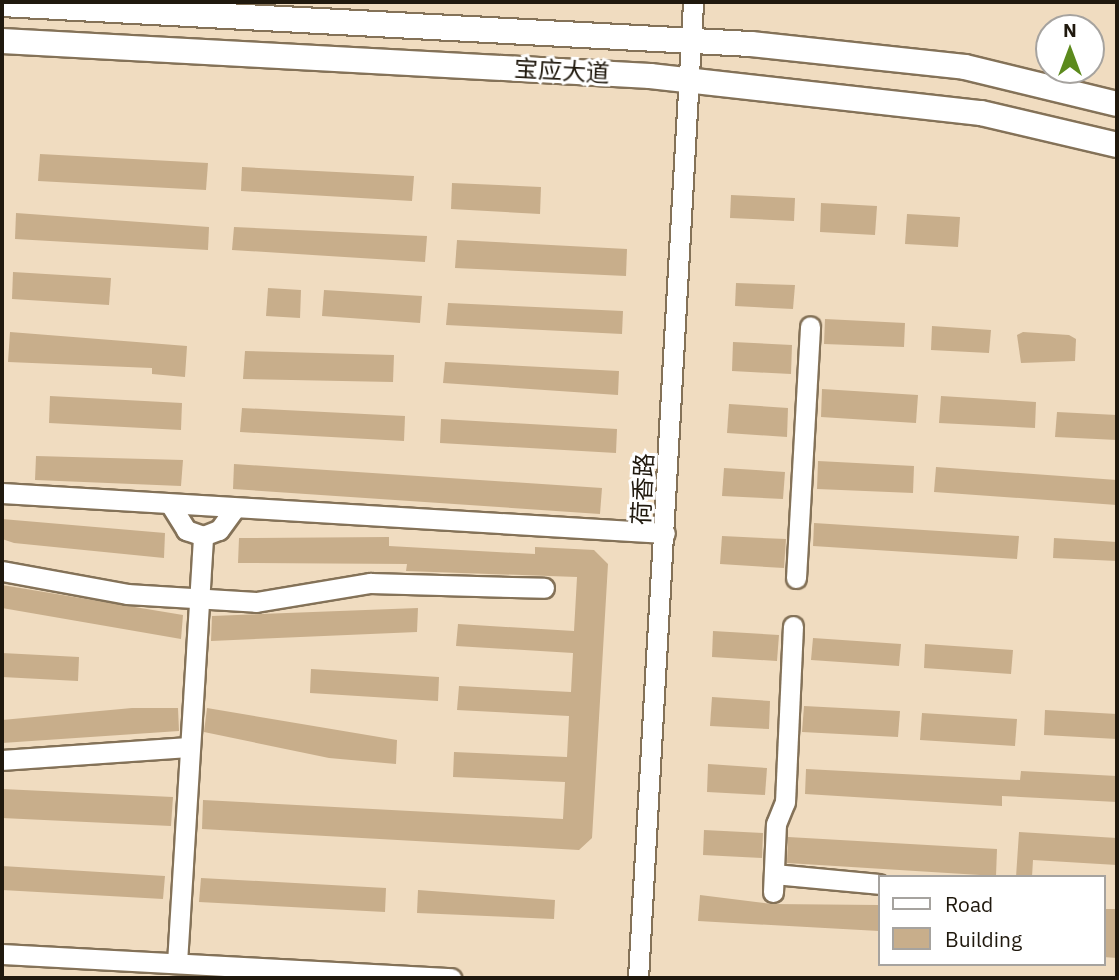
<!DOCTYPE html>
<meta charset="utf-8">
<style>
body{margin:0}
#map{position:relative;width:1119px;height:980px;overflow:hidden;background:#f0dcc0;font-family:"IBM Plex Sans","Noto Sans SC",sans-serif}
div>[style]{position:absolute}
.building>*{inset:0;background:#c8ae8b}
.roads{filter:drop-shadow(2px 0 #847258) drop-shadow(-2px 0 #847258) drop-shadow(0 2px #847258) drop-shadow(0 -2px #847258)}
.minor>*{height:19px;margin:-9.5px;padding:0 9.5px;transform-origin:9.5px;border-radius:9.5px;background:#fff}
.major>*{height:24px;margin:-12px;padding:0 12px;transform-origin:12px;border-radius:12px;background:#fff}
span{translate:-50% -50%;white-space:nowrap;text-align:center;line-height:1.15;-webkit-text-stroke:6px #fff;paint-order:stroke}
.street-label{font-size:24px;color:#20190e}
.frame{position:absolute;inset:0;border:4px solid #20190e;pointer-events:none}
.legend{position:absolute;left:878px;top:875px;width:228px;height:91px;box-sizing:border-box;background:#fff;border:2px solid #a6a39f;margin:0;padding:9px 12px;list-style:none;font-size:21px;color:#20190e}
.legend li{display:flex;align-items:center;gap:14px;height:35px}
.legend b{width:35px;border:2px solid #a6a39f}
.north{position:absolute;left:1035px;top:14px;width:70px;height:70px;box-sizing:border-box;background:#fff;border:2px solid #a6a39f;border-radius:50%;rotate:0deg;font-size:19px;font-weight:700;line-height:28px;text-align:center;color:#20190e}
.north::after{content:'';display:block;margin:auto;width:24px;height:32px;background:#5c8a1d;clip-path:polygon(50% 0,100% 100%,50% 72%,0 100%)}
</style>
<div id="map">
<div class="building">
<div style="clip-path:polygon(40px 154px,208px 163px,206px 190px,38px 181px)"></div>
<div style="clip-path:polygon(242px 167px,414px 176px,412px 201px,241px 191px)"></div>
<div style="clip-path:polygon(452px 183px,541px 187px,540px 214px,451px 209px)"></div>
<div style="clip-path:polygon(731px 195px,795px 198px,794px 221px,730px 218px)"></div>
<div style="clip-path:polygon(821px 203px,877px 206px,875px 235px,820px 232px)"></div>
<div style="clip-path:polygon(16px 213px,209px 227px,208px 250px,15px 239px)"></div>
<div style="clip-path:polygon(907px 214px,960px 217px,958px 247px,905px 244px)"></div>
<div style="clip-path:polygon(234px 227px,427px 236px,425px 262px,232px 250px)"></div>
<div style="clip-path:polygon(457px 240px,627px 249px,626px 276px,455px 268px)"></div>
<div style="clip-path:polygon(13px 272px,111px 278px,109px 305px,12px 299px)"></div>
<div style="clip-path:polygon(736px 283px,795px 285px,793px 309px,735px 306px)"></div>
<div style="clip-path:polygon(268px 288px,301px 290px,300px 318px,266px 316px)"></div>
<div style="clip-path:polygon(324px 290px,422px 296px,420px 323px,322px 316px)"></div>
<div style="clip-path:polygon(448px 303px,623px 311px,622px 334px,446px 325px)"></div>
<div style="clip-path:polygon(825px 319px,905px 323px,904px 347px,824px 344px)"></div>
<div style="clip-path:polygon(932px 326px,991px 330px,989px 353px,931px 350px)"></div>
<div style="clip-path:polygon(10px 332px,187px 346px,185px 377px,152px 374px,152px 368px,8px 362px)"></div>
<div style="clip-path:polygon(1023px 332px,1069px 335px,1076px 339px,1075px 361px,1021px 363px,1017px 335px)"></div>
<div style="clip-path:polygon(733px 342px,792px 345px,791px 374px,732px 371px)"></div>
<div style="clip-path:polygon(245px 351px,394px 355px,393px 382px,243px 379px)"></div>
<div style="clip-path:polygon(445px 362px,619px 371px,618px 395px,443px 383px)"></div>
<div style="clip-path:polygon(822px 389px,918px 395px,916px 423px,821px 417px)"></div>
<div style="clip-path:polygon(50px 396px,182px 403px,181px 430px,49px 423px)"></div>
<div style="clip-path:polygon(941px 396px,1036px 402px,1035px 428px,939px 423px)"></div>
<div style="clip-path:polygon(729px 404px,788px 408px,787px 437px,727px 433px)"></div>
<div style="clip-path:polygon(242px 408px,405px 416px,404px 441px,240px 432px)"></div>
<div style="clip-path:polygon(1057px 412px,1117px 415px,1117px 440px,1055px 437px)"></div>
<div style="clip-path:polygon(441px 419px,617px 429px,616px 453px,440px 443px)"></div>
<div style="clip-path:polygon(36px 456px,183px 460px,181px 486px,35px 480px)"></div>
<div style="clip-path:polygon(818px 461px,914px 466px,913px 493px,817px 489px)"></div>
<div style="clip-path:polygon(234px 464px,602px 488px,600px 514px,233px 489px)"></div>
<div style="clip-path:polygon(936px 467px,1117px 480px,1117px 505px,934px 492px)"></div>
<div style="clip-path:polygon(724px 468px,785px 472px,783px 499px,722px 496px)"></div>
<div style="clip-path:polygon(2px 519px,165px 533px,164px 558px,14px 543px,2px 539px)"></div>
<div style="clip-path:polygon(814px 523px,1019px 536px,1017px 559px,813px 546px)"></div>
<div style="clip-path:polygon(722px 536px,786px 539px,784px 568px,720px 564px)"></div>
<div style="clip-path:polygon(389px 537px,389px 546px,535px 554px,535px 547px,594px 550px,608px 564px,592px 838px,579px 850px,202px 829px,203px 800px,563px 819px,565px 782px,453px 777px,454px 752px,567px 757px,569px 716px,457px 710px,459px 686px,571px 692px,573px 653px,456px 646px,458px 624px,574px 631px,577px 577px,406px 571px,407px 564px,238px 563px,239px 538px)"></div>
<div style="clip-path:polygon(1054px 538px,1117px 542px,1117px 561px,1053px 558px)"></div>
<div style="clip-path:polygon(2px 585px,183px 615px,181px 639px,2px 608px)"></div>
<div style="clip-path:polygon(418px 608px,417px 632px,211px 641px,212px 616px)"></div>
<div style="clip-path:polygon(713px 631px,779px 635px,777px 661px,712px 657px)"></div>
<div style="clip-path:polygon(813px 638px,901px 644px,899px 666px,811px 660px)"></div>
<div style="clip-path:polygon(925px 644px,1013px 650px,1011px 674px,924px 668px)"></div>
<div style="clip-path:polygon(2px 653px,79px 657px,78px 681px,2px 677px)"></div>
<div style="clip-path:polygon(311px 669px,439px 677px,438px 701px,310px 693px)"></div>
<div style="clip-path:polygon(712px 697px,770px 701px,769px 729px,710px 726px)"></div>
<div style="clip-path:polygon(804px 706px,900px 711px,898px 737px,802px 732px)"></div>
<div style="clip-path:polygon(132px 708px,178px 708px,179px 731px,2px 743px,2px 720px)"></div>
<div style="clip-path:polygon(207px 708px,397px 740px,396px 764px,329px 758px,204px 732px)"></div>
<div style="clip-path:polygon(1045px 710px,1117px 714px,1117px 739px,1044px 735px)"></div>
<div style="clip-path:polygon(922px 713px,1017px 719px,1015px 746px,920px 740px)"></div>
<div style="clip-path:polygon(708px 764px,767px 768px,765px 795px,707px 792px)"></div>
<div style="clip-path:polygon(806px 769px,1020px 780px,1021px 771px,1117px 776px,1117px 802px,1002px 796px,1002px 806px,805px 794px)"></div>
<div style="clip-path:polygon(2px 789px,173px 797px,171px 826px,2px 818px)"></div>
<div style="clip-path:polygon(704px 830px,763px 833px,762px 858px,703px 855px)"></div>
<div style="clip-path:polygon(1019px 832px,1117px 838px,1117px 865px,1033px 860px,1032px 877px,1016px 877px)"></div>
<div style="clip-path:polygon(788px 837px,997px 849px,996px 876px,787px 863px)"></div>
<div style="clip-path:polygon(2px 866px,165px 876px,163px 899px,2px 890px)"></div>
<div style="clip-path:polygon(201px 878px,386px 888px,385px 912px,199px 902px)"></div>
<div style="clip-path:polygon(418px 890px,555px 900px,554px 919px,417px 913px)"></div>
<div style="clip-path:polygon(700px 895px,772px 904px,879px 905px,879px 931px,698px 921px)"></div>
<div style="clip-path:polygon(1103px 909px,1117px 909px,1117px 958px,1103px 957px)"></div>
</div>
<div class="roads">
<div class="minor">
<div style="left:2px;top:493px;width:664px;rotate:3.45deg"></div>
<div style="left:170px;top:504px;width:31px;rotate:58deg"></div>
<div style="left:186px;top:530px;width:18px;rotate:19deg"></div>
<div style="left:203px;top:536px;width:17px;rotate:-21deg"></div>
<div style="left:219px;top:530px;width:27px;rotate:-54deg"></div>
<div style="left:2px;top:571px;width:127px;rotate:10.4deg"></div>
<div style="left:127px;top:594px;width:129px;rotate:3.5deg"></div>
<div style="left:256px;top:602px;width:116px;rotate:-9.5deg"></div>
<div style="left:370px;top:583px;width:174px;rotate:1.6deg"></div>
<div style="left:796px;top:578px;width:252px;rotate:-86.8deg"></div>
<div style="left:2px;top:760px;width:188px;rotate:-4deg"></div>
<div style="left:774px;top:874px;width:105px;rotate:5.4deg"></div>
<div style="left:773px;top:892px;width:68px;rotate:-87.5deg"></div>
<div style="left:776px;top:824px;width:24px;rotate:-68deg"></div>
<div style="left:785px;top:802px;width:176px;rotate:-87.4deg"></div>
<div style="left:2px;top:954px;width:450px;rotate:3.1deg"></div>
<div style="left:177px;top:963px;width:428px;rotate:-86.5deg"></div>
<div style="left:638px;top:978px;width:978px;rotate:-86.77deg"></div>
</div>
<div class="major">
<div style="left:2px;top:4px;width:750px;rotate:3.06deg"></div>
<div style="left:751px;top:44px;width:215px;rotate:6.1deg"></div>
<div style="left:965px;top:67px;width:156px;rotate:13.7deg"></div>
<div style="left:2px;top:41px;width:649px;rotate:3.09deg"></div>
<div style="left:650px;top:76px;width:333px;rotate:6.4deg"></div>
<div style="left:981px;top:113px;width:140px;rotate:13.2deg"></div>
</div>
</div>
<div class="street-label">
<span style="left:562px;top:71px;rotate:3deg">宝应大道</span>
<span style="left:643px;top:489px;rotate:-87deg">荷香路</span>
</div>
<div class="frame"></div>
<ul class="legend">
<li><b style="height:9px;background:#fff"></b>Road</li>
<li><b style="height:19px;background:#c8ae8b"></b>Building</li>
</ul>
<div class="north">N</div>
</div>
